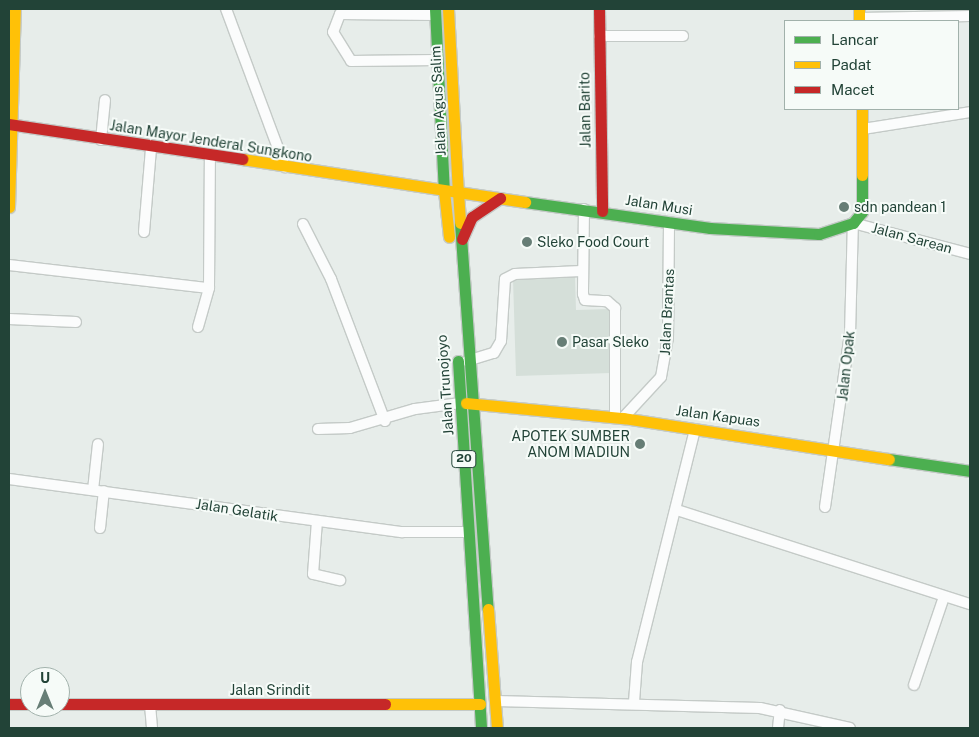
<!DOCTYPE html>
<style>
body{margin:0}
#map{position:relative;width:979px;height:737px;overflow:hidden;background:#e7edea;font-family:"Public Sans",sans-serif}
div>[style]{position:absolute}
.built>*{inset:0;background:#d5dfd9}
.roads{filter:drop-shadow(1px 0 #c4cac7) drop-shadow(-1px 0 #c4cac7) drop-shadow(0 1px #c4cac7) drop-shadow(0 -1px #c4cac7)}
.street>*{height:10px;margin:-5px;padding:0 5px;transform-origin:5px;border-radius:5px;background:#fbfcfc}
.fast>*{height:11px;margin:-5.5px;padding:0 5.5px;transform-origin:5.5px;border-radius:5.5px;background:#4caf50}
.slow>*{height:11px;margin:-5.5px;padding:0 5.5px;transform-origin:5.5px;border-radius:5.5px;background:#ffc107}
.jam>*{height:11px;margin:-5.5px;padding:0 5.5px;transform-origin:5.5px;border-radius:5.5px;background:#c62828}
.dots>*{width:14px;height:14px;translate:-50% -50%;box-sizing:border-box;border:2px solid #f6fbf8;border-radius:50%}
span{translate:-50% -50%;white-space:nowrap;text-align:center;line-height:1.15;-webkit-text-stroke:4px #f6fbf8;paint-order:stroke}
.shield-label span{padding:1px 4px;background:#f6fbf8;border:1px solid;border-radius:4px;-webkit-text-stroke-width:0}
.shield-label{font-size:12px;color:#224337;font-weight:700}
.street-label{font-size:14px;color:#224337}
.poi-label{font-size:14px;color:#224337}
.left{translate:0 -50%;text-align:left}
.right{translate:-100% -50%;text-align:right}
.frame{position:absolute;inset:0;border:10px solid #224337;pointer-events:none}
.legend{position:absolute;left:784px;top:20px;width:175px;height:90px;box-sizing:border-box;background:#f6fbf8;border:1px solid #a1b1ab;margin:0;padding:6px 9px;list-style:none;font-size:15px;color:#224337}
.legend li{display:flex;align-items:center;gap:10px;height:25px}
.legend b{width:25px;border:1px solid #a1b1ab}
.north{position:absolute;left:20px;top:667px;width:50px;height:50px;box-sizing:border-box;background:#f6fbf8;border:1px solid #a1b1ab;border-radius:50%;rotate:0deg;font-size:14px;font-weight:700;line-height:20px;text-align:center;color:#224337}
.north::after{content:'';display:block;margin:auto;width:18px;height:22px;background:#677e76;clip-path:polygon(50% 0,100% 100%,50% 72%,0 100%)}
</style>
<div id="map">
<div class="built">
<div style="clip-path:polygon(575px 277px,576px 310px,609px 309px,611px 373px,516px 376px,513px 279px)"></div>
</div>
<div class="roads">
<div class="street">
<div style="left:226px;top:9px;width:169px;rotate:69.5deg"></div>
<div style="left:435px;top:15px;width:95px;rotate:-179.4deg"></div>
<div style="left:340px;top:14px;width:19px;rotate:111deg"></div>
<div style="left:333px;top:32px;width:34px;rotate:58deg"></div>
<div style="left:351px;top:61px;width:86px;rotate:-0.7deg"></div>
<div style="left:859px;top:18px;width:111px;rotate:-1deg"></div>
<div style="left:599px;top:36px;width:84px"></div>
<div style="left:863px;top:129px;width:108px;rotate:-9deg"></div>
<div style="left:101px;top:140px;width:40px;rotate:-84.3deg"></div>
<div style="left:584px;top:209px;width:85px;rotate:90.7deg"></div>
<div style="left:583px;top:294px;width:6px;rotate:72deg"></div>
<div style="left:585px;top:300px;width:22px;rotate:3deg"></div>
<div style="left:607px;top:301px;width:11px;rotate:41deg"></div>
<div style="left:615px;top:308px;width:109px;rotate:90deg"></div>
<div style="left:303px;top:224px;width:62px;rotate:63deg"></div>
<div style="left:331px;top:279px;width:152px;rotate:69.2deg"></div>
<div style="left:144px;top:232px;width:84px;rotate:-85.2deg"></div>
<div style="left:9px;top:265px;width:201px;rotate:6.6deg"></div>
<div style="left:209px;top:288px;width:130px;rotate:-89.6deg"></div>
<div style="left:9px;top:319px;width:67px;rotate:2.6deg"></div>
<div style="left:198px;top:327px;width:41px;rotate:-74.2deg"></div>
<div style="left:467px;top:361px;width:28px;rotate:-17deg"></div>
<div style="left:494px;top:353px;width:14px;rotate:-60deg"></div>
<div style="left:501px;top:341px;width:62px;rotate:-86.3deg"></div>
<div style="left:505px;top:279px;width:11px;rotate:-27deg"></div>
<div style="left:515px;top:274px;width:66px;rotate:-2.6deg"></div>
<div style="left:623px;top:418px;width:56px;rotate:-47.2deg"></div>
<div style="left:661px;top:377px;width:40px;rotate:-80deg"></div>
<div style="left:668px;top:338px;width:116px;rotate:-89.5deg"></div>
<div style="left:318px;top:429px;width:32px;rotate:-2deg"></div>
<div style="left:350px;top:428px;width:68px;rotate:-16.3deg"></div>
<div style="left:415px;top:409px;width:46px;rotate:-7.4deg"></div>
<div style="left:9px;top:479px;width:397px;rotate:7.7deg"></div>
<div style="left:402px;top:532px;width:65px"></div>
<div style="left:93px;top:490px;width:46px;rotate:-83.8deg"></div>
<div style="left:825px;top:507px;width:175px;rotate:-81.8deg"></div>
<div style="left:850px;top:334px;width:111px;rotate:-88.5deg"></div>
<div style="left:853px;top:223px;width:121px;rotate:14.8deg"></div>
<div style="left:677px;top:510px;width:308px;rotate:17.8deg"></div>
<div style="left:317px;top:521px;width:53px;rotate:94.3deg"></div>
<div style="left:313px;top:574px;width:28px;rotate:13deg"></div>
<div style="left:100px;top:528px;width:37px;rotate:-84deg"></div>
<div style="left:914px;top:685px;width:93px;rotate:-71.2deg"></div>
<div style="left:496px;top:701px;width:264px;rotate:1.5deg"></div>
<div style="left:760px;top:708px;width:92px;rotate:12.5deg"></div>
<div style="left:634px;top:702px;width:40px;rotate:-85.7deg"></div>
<div style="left:637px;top:662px;width:240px;rotate:-76deg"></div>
<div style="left:150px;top:705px;width:23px;rotate:85deg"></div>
<div style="left:778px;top:728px;width:18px;rotate:-84deg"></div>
</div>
<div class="fast">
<div style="left:435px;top:9px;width:182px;rotate:87.2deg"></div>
<div style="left:525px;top:202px;width:187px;rotate:8deg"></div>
<div style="left:710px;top:228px;width:109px;rotate:3.2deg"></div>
<div style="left:819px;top:234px;width:36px;rotate:-18deg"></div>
<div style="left:853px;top:223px;width:14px;rotate:-51deg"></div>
<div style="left:862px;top:212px;width:37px;rotate:-90deg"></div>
<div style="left:460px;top:223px;width:387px;rotate:85.9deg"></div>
<div style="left:458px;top:361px;width:368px;rotate:86.4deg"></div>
<div style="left:889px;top:459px;width:82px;rotate:8.4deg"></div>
</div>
<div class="slow">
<div style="left:448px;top:9px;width:183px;rotate:86.9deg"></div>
<div style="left:458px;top:192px;width:68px;rotate:8.5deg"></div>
<div style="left:859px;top:9px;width:12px;rotate:90deg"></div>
<div style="left:862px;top:109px;width:66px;rotate:90deg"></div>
<div style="left:242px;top:159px;width:219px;rotate:8.7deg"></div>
<div style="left:458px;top:192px;width:31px;rotate:86deg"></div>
<div style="left:444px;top:191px;width:46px;rotate:83.8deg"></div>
<div style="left:9px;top:207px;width:198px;rotate:-88.3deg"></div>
<div style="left:466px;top:403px;width:158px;rotate:5.5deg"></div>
<div style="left:623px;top:418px;width:269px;rotate:8.8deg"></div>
<div style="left:488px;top:609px;width:119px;rotate:85.7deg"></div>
<div style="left:385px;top:704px;width:95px"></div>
</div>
<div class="jam">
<div style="left:599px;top:9px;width:202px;rotate:89.1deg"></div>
<div style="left:9px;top:124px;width:236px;rotate:8.5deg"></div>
<div style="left:462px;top:239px;width:24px;rotate:-66deg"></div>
<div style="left:472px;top:217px;width:34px;rotate:-34deg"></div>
<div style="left:9px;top:704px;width:21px"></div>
<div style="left:60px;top:704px;width:325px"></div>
</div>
</div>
<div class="dots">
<div style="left:844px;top:207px;background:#677e76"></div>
<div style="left:527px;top:242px;background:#677e76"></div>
<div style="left:562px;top:342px;background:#677e76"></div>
<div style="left:640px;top:444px;background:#677e76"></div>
</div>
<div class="shield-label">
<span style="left:464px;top:459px">20</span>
</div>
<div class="street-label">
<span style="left:438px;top:101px;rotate:-93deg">Jalan Agus Salim</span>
<span style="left:585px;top:110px;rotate:-91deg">Jalan Barito</span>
<span style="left:211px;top:141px;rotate:9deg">Jalan Mayor Jenderal Sungkono</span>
<span style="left:659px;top:205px;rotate:9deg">Jalan Musi</span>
<span style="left:912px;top:238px;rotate:15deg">Jalan Sarean</span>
<span style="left:667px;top:312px;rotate:-87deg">Jalan Brantas</span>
<span style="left:846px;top:366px;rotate:-84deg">Jalan Opak</span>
<span style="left:445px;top:385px;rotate:-94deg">Jalan Trunojoyo</span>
<span style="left:718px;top:416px;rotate:8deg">Jalan Kapuas</span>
<span style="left:237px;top:510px;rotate:9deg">Jalan Gelatik</span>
<span style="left:270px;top:690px">Jalan Srindit</span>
</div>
<div class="poi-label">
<span class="left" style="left:854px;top:207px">sdn pandean 1</span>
<span class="left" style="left:537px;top:242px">Sleko Food Court</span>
<span class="left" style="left:572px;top:342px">Pasar Sleko</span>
<span class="right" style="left:630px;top:444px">APOTEK SUMBER<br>ANOM MADIUN</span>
</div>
<div class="frame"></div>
<ul class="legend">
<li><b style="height:6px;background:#4caf50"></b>Lancar</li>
<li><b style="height:6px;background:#ffc107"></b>Padat</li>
<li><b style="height:6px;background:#c62828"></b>Macet</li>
</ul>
<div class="north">U</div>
</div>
